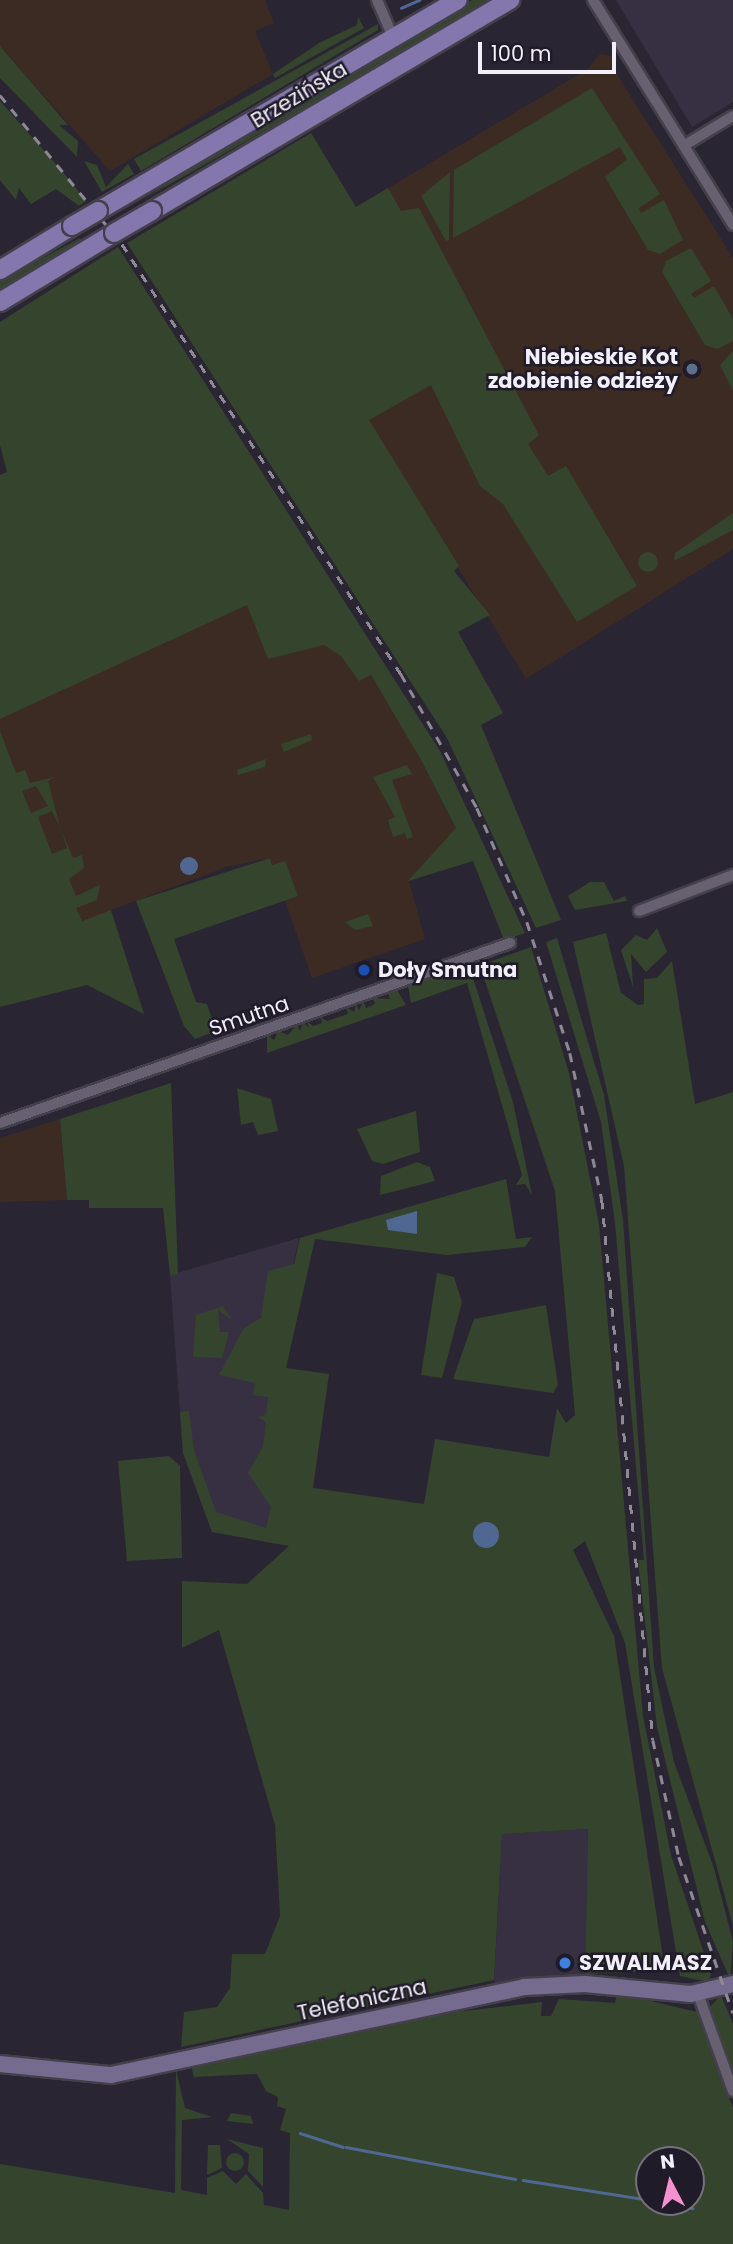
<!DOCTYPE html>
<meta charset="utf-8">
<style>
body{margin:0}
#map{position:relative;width:733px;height:2244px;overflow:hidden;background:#2a2533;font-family:Poppins,sans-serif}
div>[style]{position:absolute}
.built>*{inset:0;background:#373043}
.industrial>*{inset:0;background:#3c2b23}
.green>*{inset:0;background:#35442d}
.round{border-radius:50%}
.water>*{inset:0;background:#506891}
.stream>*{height:2.5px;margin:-1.25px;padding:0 1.25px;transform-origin:1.25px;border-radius:1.25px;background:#506891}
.roads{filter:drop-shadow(2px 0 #44404b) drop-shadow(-2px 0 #44404b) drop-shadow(0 2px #44404b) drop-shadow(0 -2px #44404b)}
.street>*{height:10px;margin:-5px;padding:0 5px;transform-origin:5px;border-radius:5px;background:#666070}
.secondary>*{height:16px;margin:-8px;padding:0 8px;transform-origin:8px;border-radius:8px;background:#746b8e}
.primary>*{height:18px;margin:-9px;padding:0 9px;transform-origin:9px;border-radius:9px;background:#8377ad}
.rail>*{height:2.5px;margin-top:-1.25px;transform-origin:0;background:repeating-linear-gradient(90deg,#8d8995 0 9px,transparent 0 18px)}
.bridges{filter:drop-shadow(2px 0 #44404b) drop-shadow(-2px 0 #44404b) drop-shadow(0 2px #44404b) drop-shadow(0 -2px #44404b)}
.primary-bridge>*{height:18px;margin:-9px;padding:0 9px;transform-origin:9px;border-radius:9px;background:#8377ad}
.dots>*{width:19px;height:19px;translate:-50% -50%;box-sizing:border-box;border:4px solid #201b29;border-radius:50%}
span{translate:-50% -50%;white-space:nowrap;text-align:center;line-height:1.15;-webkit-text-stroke:5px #201b29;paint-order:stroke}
.street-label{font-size:21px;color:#f2eff8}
.poi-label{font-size:21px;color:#f2eff8;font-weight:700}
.right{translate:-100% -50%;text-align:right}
.left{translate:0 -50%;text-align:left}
.north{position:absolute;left:635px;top:2146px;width:70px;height:70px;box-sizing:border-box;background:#201b29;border:2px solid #74707c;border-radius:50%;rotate:353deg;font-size:19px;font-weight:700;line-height:28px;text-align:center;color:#f2eff8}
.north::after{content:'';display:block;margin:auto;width:24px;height:32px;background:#f690cf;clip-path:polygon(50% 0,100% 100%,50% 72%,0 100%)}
.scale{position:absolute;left:478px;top:42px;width:138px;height:32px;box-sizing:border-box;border:4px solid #f2eff8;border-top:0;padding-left:9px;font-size:21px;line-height:24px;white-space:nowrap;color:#f2eff8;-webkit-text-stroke:5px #201b29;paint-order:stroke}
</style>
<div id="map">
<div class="built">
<div style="clip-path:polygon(616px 0,733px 0,733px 102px,692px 127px)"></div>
<div style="clip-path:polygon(299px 1238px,271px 1368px,290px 1545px,212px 1532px,183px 1453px,170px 1275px)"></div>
<div style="clip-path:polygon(588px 1829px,585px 1977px,537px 1976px,494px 1985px,502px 1834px)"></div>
</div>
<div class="industrial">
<div style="clip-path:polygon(0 0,265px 0,274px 23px,255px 31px,273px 74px,110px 171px,0 46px)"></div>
<div style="clip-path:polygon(600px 54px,612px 56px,611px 65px,733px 258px,733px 549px,526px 679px,269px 259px,588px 69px)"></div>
<div style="clip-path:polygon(252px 590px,314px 592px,399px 717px,473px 861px,409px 881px,425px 939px,312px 978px,270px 858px,227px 867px,71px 925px,0 747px,0 713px)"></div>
<div style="clip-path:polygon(60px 1119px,67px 1200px,0 1202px,0 1138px)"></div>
</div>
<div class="green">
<div style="clip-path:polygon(472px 0,496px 0,144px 199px,228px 144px)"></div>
<div style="clip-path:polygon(358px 17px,364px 28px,275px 78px,273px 74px,319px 43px,357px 25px)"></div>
<div style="clip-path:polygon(378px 24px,378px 30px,141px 171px,134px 159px)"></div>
<div style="clip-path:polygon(0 46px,68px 125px,59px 125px,78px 141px,77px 157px,0 78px)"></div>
<div style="clip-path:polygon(592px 88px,660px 194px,639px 208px,641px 213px,664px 200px,683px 240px,660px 254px,648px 250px,605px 177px,627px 159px,620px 147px,453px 238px,454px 170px)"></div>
<div style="clip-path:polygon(0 101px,63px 172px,86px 201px,79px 206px,56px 189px,31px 204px,19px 188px,16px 200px,0 180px)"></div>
<div style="clip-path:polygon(311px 133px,356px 207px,388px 188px,401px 211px,419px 208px,539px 435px,528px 444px,548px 476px,566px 466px,637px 586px,577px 622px,503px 504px,480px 486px,431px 385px,369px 420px,459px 566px,454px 571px,490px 615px,458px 632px,503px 713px,481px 725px,561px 920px,536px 928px,447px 738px,127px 243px)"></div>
<div style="clip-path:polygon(84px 161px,97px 165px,106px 187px,128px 164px,134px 174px,102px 192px)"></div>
<div style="clip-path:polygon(450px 172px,449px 240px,446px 241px,421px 196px)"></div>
<div style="clip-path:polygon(80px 238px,81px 240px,0 295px,0 281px)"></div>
<div style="clip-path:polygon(118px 247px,440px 751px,525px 933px,504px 940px,473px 861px,408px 881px,456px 828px,421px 760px,371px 675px,359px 681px,341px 656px,324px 645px,268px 659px,247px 605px,0 719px,0 475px,7px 472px,0 445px,0 322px)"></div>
<div style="clip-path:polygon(691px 248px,711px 281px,691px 294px,694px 298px,714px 286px,733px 319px,733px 341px,717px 349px,705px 345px,662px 272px,666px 261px)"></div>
<div style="clip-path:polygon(733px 351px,733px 391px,720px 365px)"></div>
<div style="clip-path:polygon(733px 513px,733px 530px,674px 561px,675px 553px)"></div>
<div class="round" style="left:638px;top:552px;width:20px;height:20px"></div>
<div style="clip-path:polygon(evenodd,0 731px,16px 773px,25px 770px,30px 783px,55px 777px,48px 781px,60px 827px,52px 811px,38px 817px,52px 854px,67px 848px,62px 832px,73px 858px,82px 855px,84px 868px,69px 879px,76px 896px,100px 885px,97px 900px,76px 908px,82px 921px,111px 910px,144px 1014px,87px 985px,0 1007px,0 731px,36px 786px,48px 806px,31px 813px,22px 791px,36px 786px)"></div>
<div style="clip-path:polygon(311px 734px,312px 740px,284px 752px,281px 744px)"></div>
<div style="clip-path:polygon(266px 759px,265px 767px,238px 775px,237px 770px)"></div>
<div style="clip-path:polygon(407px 765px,412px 774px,392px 780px,413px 837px,407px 839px,405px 833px,393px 837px,388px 820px,395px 817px,373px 777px)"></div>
<div style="clip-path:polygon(270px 858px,272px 865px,285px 861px,298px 896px,174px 939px,196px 1002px,207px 1004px,216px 1031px,195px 1039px,184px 1026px,136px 901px)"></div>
<div style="clip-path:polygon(590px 882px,604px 882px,614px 901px,625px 896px,627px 901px,575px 910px,568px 896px)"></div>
<div style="clip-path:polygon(368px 914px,373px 926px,355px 930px,345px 922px)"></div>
<div style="clip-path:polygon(657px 928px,667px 952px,646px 972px,631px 954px,633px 987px,621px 950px,636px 935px,647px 940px)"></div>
<div style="clip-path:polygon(606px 933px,621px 993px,638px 1005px,644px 1004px,644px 979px,657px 978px,672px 961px,695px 1104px,733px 1092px,733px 1926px,662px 1668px,624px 1166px,573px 942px)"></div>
<div style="clip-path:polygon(557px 938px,604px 1095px,623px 1220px,654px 1667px,674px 1762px,714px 1868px,733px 1942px,730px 1979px,705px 1922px,657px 1727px,638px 1560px,644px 1560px,615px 1223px,601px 1122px,546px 942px)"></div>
<div style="clip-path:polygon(531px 947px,569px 1073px,599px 1224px,643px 1716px,671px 1855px,711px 1974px,708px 1982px,680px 1976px,625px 1643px,585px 1541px,573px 1550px,614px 1636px,665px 1971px,585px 1974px,588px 1829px,502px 1834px,494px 1980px,181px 2047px,184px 2012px,217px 2007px,230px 1988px,232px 1954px,265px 1954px,280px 1916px,275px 1825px,219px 1630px,182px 1648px,182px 1581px,247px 1584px,289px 1546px,212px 1532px,183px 1453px,180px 1412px,189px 1411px,194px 1450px,216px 1512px,266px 1528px,271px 1507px,248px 1473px,263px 1446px,266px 1422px,257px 1417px,266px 1415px,268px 1397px,253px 1395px,255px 1383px,219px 1375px,244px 1328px,261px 1318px,268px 1271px,294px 1264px,300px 1238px,506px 1179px,516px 1239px,532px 1237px,525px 1247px,447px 1255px,315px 1239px,286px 1368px,329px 1374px,313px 1488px,424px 1504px,435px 1439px,549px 1457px,557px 1408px,566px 1423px,575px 1415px,555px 1191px,483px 975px,489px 962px)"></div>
<div style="clip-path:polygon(458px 968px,473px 978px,513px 1102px,532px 1195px,525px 1184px,516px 1185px,522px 1175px,467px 983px,411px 1003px,408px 986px)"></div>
<div style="clip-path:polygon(397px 990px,406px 1005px,267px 1053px,267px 1035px,274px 1040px,278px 1031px,288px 1035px,297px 1024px,300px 1031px,303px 1022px,309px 1028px,307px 1021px,313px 1026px,322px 1023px,320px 1017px,327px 1021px,348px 1014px,346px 1007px,354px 1012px,356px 1004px,359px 1010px,363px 1001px,366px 1008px,375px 1004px,373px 998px,390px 999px,388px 993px)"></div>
<div style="clip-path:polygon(171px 1083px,178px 1274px,170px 1275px,163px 1208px,89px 1208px,89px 1200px,67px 1200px,60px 1119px)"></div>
<div style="clip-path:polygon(237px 1088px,271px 1099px,278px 1131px,258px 1135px,253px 1122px,241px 1125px)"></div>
<div style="clip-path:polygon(416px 1111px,420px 1152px,383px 1164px,372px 1161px,357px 1129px)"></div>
<div style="clip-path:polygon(417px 1162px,430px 1167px,435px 1181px,380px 1195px,381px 1176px)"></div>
<div style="clip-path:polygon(437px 1273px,454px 1277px,462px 1302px,442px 1378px,421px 1375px)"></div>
<div style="clip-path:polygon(546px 1305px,558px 1385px,553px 1393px,453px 1379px,474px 1319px)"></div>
<div style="clip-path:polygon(223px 1306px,232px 1320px,218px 1310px,220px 1332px,229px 1332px,222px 1358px,193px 1357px,196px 1315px)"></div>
<div style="clip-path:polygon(169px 1456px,180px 1466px,182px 1558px,127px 1561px,118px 1461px)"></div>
<div style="clip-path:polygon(evenodd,617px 1993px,697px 2012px,733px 2108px,733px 2244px,0 2244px,0 2164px,175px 2193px,176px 2070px,185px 2108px,212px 2117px,182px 2120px,181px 2190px,207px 2195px,207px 2178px,223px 2171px,236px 2184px,246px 2174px,263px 2193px,264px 2205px,289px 2210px,290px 2133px,280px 2130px,286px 2109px,277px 2106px,278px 2097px,266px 2091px,257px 2074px,194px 2077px,191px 2065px,455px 2012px,542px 2002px,541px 2016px,551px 2016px,559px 1999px,615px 2003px,617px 1993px,649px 2160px,691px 2160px,691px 2202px,649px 2202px,649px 2160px)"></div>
<div style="clip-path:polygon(721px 1995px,733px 2024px,733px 2079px,708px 2009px)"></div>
<div style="clip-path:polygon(231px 2113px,251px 2116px,253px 2124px,227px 2121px)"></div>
<div style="clip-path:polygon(227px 2139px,263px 2148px,263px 2187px,248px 2171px,249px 2154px)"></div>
<div style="clip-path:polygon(208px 2145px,220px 2145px,222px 2168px,207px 2175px)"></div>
<div class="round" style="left:226px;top:2153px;width:18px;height:18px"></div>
</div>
<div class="water">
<div class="round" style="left:180px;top:857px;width:18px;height:18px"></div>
<div style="clip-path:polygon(417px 1211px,417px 1234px,388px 1230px,386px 1220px)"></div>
<div class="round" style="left:473px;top:1522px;width:26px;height:26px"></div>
</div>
<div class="stream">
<div style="left:401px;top:8px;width:20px;rotate:-24deg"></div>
<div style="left:300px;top:2133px;width:45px;rotate:18deg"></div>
<div style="left:346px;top:2147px;width:172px;rotate:10.7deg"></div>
<div style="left:523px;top:2180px;width:128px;rotate:9deg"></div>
<div style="left:658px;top:2202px;width:35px;rotate:10deg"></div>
</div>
<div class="roads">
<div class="street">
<div style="left:377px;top:0;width:40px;rotate:66.6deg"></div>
<div style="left:593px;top:0;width:265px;rotate:58.1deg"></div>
<div style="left:685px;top:145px;width:56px;rotate:-31.1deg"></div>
<div style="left:639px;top:911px;width:101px;rotate:-21deg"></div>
<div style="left:0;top:1123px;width:541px;rotate:-19.44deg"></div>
<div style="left:698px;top:1994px;width:103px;rotate:70.2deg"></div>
</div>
<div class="secondary">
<div style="left:0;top:2064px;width:112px;rotate:5.7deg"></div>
<div style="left:111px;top:2075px;width:422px;rotate:-12deg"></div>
<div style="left:524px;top:1987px;width:61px;rotate:-2.8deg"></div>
<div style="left:585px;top:1984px;width:106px;rotate:5.4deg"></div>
<div style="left:691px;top:1994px;width:43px;rotate:-13.4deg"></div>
</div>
<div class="primary">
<div style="left:98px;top:211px;width:417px;rotate:-30.4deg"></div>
<div style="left:152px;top:211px;width:416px;rotate:-30.5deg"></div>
<div style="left:0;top:270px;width:84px;rotate:-31.4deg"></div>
<div style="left:0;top:302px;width:133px;rotate:-31.2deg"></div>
</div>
</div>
<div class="rail">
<div style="left:0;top:95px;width:193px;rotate:50.7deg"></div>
<div style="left:122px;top:244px;width:513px;rotate:57.02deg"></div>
<div style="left:401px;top:674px;width:154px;rotate:60.4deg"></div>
<div style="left:477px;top:808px;width:124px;rotate:66.3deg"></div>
<div style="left:527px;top:922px;width:138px;rotate:71.8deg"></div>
<div style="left:570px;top:1053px;width:150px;rotate:77.7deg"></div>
<div style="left:602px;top:1200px;width:542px;rotate:84.6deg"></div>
<div style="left:653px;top:1740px;width:120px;rotate:77.5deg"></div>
<div style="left:679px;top:1857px;width:165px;rotate:70.9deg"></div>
</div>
<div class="bridges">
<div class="primary-bridge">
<div style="left:72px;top:226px;width:30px;rotate:-30deg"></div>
<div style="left:114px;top:233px;width:44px;rotate:-30.1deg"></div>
</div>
</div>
<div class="dots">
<div style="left:692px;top:369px;background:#5c6f8a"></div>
<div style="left:364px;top:970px;background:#1a4fb4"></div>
<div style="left:565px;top:1963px;background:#3f7fe0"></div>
</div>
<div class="street-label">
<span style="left:299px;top:95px;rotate:-31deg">Brzezińska</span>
<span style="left:249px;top:1016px;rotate:-19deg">Smutna</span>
<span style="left:362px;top:2000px;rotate:-12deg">Telefoniczna</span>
</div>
<div class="poi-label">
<span class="right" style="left:678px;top:369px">Niebieskie Kot<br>zdobienie odzieży</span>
<span class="left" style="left:378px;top:970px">Doły Smutna</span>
<span class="left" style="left:579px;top:1963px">SZWALMASZ</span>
</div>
<div class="north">N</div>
<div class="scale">100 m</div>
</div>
